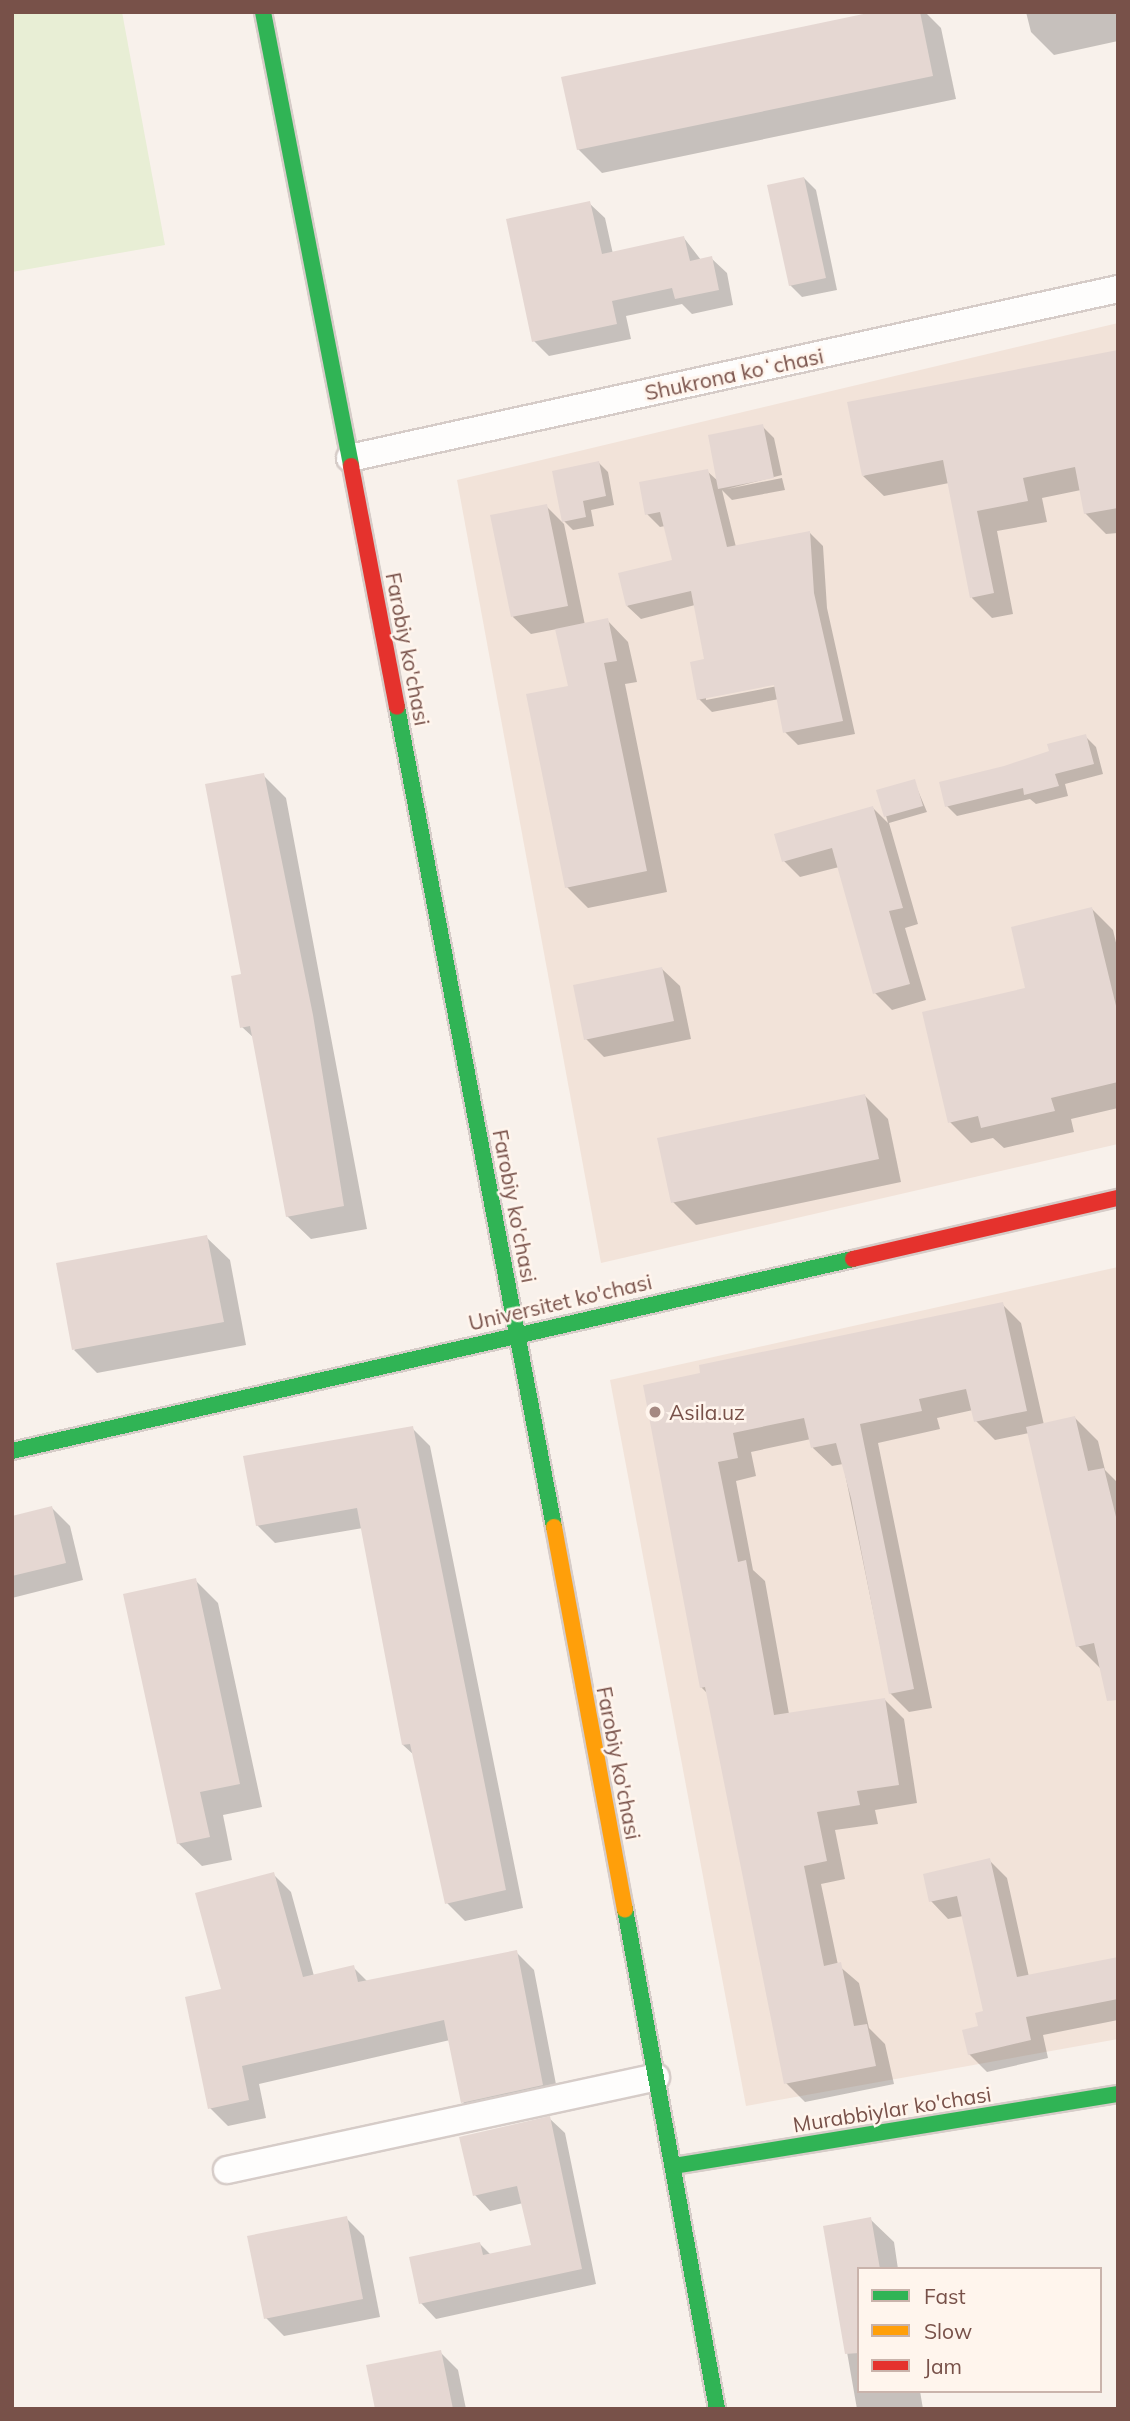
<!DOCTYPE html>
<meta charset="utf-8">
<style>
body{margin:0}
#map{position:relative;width:1130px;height:2421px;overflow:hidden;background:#f8f1eb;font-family:Mulish,sans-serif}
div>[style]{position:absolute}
.residential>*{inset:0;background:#f2e3d9}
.green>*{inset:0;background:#e8eed5}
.shadow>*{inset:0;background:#0003}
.building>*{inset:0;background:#e5d7d2}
.roads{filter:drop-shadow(2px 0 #d6ccc8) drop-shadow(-2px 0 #d6ccc8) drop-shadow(0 2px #d6ccc8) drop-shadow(0 -2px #d6ccc8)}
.street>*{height:26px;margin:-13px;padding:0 13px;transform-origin:13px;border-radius:13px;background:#fefdfc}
.fast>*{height:16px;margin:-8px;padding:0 8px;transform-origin:8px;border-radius:8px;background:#30b455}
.slow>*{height:16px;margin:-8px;padding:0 8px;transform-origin:8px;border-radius:8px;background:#ff9f0a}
.jam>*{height:16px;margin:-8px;padding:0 8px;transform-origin:8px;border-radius:8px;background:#e5322d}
.dots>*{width:19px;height:19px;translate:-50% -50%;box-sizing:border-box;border:4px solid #fff5ed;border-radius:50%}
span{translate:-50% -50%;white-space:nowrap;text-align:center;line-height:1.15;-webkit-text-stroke:5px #fff5ed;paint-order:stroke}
.street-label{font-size:21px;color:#785149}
.poi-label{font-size:21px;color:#785149}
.left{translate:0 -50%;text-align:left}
.frame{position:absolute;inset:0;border:14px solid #785149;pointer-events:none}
.legend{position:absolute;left:857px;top:2267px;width:245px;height:126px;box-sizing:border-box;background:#fff5ed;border:2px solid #c9b3ab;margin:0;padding:9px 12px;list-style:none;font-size:21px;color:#785149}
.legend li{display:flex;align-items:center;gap:14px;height:35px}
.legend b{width:35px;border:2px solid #c9b3ab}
</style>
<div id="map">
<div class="residential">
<div style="clip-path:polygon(1118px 323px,1118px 1144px,601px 1263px,457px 480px)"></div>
<div style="clip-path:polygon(1118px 1267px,1118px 2039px,746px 2106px,610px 1380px)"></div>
</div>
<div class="green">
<div style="clip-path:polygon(12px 12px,122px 12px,165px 245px,12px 272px)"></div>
</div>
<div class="shadow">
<div style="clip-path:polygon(882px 12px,925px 12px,941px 28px,956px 99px,602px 173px,578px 149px)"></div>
<div style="clip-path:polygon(1026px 12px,1118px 12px,1118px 41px,1054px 55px,1031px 32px)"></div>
<div style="clip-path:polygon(804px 178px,816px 190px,837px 290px,802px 297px,790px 285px)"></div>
<div style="clip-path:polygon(589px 203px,605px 218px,613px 254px,684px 238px,701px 260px,711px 258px,727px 273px,733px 305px,692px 314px,682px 304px,626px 316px,631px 339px,549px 356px,534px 341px)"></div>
<div style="clip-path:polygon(1118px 352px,1118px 533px,1106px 534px,1085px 513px,1081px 490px,1042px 498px,1047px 522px,997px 531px,1013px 614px,992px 618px,972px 598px,949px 483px,884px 496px,863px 476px)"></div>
<div style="clip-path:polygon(evenodd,762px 426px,774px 438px,782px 475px,727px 489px,782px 478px,785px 490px,732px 500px,722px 490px,736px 547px,810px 533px,823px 546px,827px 608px,855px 734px,798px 745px,785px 732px,779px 699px,712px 712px,699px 699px,706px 660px,695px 605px,641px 619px,627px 606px,674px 561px,665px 526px,660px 527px,647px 514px,707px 471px,719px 482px,762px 426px,782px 682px,783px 685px,706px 700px,706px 696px,782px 682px)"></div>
<div style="clip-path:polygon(599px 463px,608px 472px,614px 505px,591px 510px,594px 526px,573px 530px,564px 521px)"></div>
<div style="clip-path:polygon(546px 506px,564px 524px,585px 625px,607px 620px,628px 642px,637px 682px,625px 684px,667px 892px,588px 908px,567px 887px,570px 687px,557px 629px,531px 634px,513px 617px)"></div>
<div style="clip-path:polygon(1085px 736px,1096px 747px,1103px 774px,1065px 784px,1068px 796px,1036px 804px,1030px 799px,957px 816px,947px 806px)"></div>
<div style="clip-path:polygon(263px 775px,286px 798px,367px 1229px,311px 1239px,287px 1216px,255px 1039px,242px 1027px)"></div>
<div style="clip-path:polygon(914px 781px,927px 812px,889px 823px,918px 924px,905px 928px,926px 1000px,892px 1010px,875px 993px,839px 867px,800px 877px,784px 861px,873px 808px,888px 823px,879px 791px)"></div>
<div style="clip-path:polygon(1092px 909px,1113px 930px,1118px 951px,1118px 1108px,1071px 1119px,1074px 1132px,1004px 1148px,993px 1138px,971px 1143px,950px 1122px,1028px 990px)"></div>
<div style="clip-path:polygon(662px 969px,680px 986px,691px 1039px,604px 1057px,586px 1039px)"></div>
<div style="clip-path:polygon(865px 1096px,888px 1119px,901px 1182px,696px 1225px,673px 1202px)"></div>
<div style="clip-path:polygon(206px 1237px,230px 1260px,246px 1345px,97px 1373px,74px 1350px)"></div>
<div style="clip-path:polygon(1002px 1304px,1021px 1323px,1044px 1425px,1075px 1418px,1098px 1441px,1105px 1470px,1118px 1483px,1118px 1677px,1101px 1669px,1078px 1646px,1029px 1433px,995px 1440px,976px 1421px,973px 1410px,937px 1418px,940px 1429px,878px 1443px,932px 1708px,909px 1712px,890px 1693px,843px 1464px,832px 1466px,813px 1448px,811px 1439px,751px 1452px,756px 1476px,736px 1481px,753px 1570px,765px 1581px,789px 1714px,885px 1700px,904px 1719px,917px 1803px,875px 1810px,878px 1824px,835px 1830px,845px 1879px,821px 1884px,838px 1965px,859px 1983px,869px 2028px,885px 2044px,894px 2084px,805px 2102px,786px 2083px,708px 1694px,701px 1687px,645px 1387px)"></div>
<div style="clip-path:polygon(412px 1428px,430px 1446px,523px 1908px,465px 1921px,447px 1903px,415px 1756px,403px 1745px,363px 1528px,275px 1543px,257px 1525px)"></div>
<div style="clip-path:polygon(52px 1508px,70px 1526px,83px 1580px,12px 1598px,12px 1517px)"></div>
<div style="clip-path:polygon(195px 1580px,218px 1603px,262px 1807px,223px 1815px,232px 1860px,202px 1866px,178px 1843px)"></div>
<div style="clip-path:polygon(989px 1860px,1007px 1878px,1029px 1977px,1118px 1959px,1118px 2020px,1043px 2035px,1048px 2058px,987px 2072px,969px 2054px,985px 2013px,963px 1916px,948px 1919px,931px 1901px)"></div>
<div style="clip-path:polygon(273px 1874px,291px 1892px,314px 1976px,353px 1967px,368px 1982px,516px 1952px,534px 1970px,559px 2100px,480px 2120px,463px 2102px,450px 2040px,259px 2084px,266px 2118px,228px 2126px,210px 2108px,223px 1991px)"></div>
<div style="clip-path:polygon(549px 2118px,565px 2133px,596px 2284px,436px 2319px,421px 2303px,480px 2244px,491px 2255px,533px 2247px,523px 2203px,490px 2211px,475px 2195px)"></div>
<div style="clip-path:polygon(346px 2218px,364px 2236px,380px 2317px,284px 2336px,266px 2318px)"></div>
<div style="clip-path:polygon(870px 2219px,894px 2242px,898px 2269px,859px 2269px,859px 2391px,920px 2391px,923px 2409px,857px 2409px,825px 2227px)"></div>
<div style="clip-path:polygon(440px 2352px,458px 2370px,466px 2409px,377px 2409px)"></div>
</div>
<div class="building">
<div style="clip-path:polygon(873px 12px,920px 12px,933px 76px,577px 150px,561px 77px)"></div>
<div style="clip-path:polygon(804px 177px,826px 278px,789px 286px,767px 185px)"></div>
<div style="clip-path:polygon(590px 201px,602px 254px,684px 236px,690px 261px,712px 256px,719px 290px,675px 299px,672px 288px,612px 301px,617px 324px,532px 342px,506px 219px)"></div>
<div style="clip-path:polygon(1118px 350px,1118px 508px,1084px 514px,1075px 467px,1023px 478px,1028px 501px,977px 511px,994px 593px,970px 598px,943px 460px,862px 476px,847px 402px)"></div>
<div style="clip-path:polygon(763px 424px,774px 478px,718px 489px,708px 435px)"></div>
<div style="clip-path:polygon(599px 461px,606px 496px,583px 501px,586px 517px,562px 522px,552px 471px)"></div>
<div style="clip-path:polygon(708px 469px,727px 547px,810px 531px,814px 593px,843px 721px,783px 733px,774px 685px,697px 700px,690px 662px,704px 659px,691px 591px,626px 606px,618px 573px,672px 560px,660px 512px,645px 515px,639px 482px)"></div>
<div style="clip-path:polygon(547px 504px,568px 606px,511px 617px,490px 515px)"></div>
<div style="clip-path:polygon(608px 618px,617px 661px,604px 663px,647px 871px,565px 888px,526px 694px,568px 686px,555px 629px)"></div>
<div style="clip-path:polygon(1086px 734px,1094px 764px,1055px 774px,1059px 786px,1024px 795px,1023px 788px,945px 807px,939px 782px,1004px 766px,1049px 751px,1047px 744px)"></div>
<div style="clip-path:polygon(264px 773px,313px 1015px,344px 1206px,286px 1217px,250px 1026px,240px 1028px,231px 976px,241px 974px,205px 784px)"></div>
<div style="clip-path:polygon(915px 779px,923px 806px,884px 817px,876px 790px)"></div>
<div style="clip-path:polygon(873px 806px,903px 908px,889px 911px,910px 984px,873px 994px,832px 848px,782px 862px,774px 834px)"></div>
<div style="clip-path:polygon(1092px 907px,1118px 1014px,1118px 1082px,1051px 1098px,1055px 1111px,981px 1128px,978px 1116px,948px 1123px,922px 1012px,1025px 988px,1011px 927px)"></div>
<div style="clip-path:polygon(662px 967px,674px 1021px,584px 1040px,573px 985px)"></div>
<div style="clip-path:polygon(865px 1094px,879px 1159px,671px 1203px,657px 1138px)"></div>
<div style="clip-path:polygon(207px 1235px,224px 1322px,72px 1350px,56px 1263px)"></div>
<div style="clip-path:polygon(1003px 1302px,1027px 1411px,974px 1422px,966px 1389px,919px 1399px,922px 1411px,860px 1424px,914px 1689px,889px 1694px,851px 1498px,836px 1443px,811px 1448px,804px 1418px,733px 1433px,738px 1458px,718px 1462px,738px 1562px,746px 1560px,774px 1715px,885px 1698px,899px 1785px,857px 1791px,860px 1805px,817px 1812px,827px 1861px,804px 1866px,824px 1966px,841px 1962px,854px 2026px,867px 2024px,876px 2066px,784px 2084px,705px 1687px,700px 1688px,643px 1385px,700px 1373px,699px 1365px)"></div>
<div style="clip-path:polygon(1075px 1416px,1088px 1471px,1104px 1468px,1118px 1525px,1118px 1700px,1107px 1701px,1094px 1643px,1076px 1647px,1026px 1427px)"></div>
<div style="clip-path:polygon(413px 1426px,506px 1890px,445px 1904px,410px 1744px,402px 1745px,357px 1508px,256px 1526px,243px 1456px)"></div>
<div style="clip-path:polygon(52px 1506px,66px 1563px,12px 1576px,12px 1516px)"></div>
<div style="clip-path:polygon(196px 1578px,240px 1784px,200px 1792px,210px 1837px,177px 1844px,123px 1594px)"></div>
<div style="clip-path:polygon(990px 1858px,1017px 1977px,1118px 1957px,1118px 1999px,1026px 2017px,1031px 2040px,968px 2055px,962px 2030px,978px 2026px,975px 2013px,983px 2011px,957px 1896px,929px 1902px,923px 1874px)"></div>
<div style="clip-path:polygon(274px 1872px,303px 1977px,354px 1965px,358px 1982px,517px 1950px,543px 2085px,461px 2103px,444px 2020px,242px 2066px,249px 2100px,208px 2109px,185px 1997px,221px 1989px,195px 1893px)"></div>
<div style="clip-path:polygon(550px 2116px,582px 2269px,419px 2304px,409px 2257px,480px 2242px,483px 2255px,531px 2245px,517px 2186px,473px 2196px,459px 2137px)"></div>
<div style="clip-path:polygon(347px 2216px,363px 2299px,264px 2319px,247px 2236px)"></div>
<div style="clip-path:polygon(871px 2217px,880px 2269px,859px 2269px,859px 2353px,845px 2354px,823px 2226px)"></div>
<div style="clip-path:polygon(441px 2350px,453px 2409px,375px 2409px,366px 2365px)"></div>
</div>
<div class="roads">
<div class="street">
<div style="left:350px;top:458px;width:786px;rotate:-12.41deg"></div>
<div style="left:227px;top:2170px;width:439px;rotate:-12.2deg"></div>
</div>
<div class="fast">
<div style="left:263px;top:12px;width:462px;rotate:79deg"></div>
<div style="left:397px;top:707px;width:835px;rotate:79.16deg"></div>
<div style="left:12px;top:1451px;width:863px;rotate:-12.86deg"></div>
<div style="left:625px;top:1909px;width:508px;rotate:79.57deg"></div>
<div style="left:673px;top:2166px;width:451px;rotate:-9.2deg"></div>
</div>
<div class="slow">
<div style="left:554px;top:1527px;width:389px;rotate:79.5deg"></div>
</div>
<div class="jam">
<div style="left:351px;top:466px;width:245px;rotate:79.2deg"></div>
<div style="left:853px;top:1259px;width:272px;rotate:-13deg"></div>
</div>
</div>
<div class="dots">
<div style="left:655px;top:1412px;background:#a58982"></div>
</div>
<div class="street-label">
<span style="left:734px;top:374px;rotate:-12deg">Shukrona koʻchasi</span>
<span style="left:408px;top:649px;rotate:79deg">Farobiy ko'chasi</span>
<span style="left:515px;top:1206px;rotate:79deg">Farobiy ko'chasi</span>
<span style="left:560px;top:1302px;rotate:-13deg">Universitet ko'chasi</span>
<span style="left:619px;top:1763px;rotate:79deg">Farobiy ko'chasi</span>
<span style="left:892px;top:2109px;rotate:-9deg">Murabbiylar ko'chasi</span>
</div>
<div class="poi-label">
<span class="left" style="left:669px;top:1412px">Asila.uz</span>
</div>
<div class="frame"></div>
<ul class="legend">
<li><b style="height:9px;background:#30b455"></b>Fast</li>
<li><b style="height:9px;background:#ff9f0a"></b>Slow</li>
<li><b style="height:9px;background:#e5322d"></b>Jam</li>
</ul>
</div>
